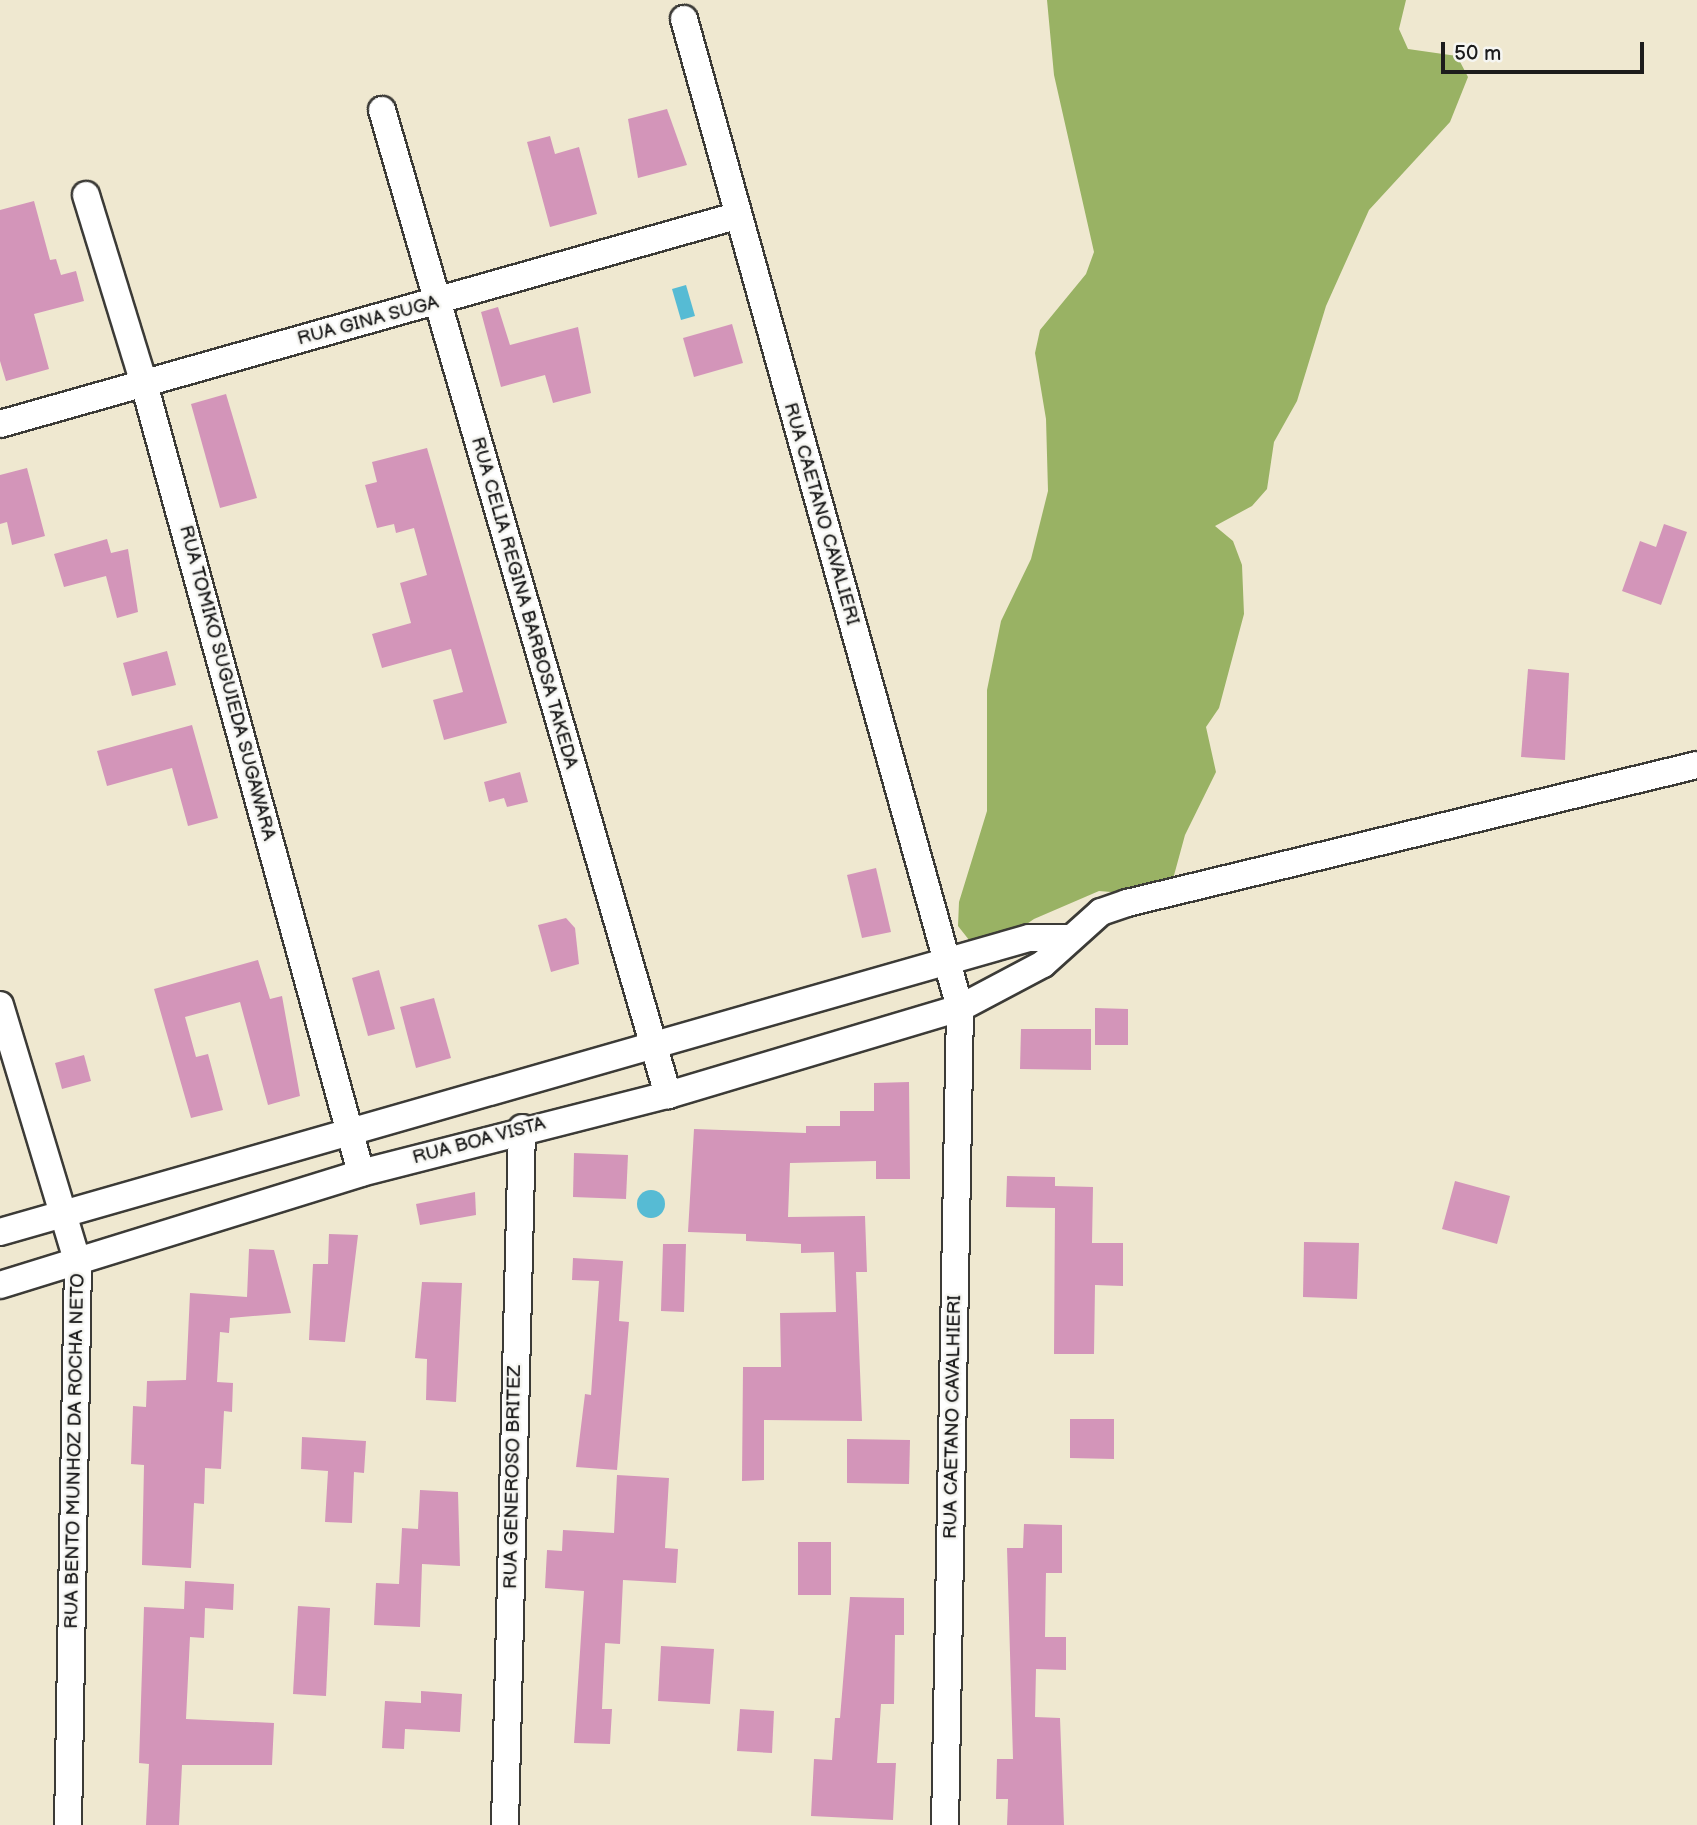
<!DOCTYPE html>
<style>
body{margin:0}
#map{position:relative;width:1697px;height:1825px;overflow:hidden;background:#efe8d0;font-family:"Balsamiq Sans",sans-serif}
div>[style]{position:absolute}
.forest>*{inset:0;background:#99b264}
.water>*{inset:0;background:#56bbd4}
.round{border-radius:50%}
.building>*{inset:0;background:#d395b9}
.roads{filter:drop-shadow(2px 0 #3c3b37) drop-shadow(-2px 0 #3c3b37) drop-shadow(0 2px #3c3b37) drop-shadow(0 -2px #3c3b37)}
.street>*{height:26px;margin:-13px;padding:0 13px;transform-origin:13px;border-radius:13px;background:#fff}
span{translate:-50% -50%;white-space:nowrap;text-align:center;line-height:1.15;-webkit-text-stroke:5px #f6f6f2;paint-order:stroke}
.street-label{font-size:19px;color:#1c1c1c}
.scale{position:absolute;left:1441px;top:42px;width:203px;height:32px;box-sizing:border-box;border:4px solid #1c1c1c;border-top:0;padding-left:9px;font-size:21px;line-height:24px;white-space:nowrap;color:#1c1c1c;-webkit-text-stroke:5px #f6f6f2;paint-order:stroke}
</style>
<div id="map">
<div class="forest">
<div style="clip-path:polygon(1047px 0,1406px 0,1399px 29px,1408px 49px,1457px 56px,1468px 77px,1450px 122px,1369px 210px,1326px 306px,1297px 401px,1274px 442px,1267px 489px,1252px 506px,1215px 526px,1233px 541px,1242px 565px,1244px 614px,1219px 708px,1206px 727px,1216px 772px,1185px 835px,1173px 879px,1123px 893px,1099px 891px,1034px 919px,997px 944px,973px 945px,958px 926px,959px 902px,987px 811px,987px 690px,1001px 621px,1031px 559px,1048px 491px,1046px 419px,1035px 353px,1040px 330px,1086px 274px,1094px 252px,1054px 75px)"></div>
</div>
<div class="water">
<div style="clip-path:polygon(686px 285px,695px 316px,681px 320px,672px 289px)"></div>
<div class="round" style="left:637px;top:1190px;width:28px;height:28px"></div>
</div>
<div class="building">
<div style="clip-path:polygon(667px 109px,687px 165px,638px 178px,628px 119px)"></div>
<div style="clip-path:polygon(550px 136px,555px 154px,579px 147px,597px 214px,550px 227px,527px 142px)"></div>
<div style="clip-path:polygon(34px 201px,50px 260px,56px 259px,61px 275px,76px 271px,84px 301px,34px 314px,49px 369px,6px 381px,0 361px,0 210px)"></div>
<div style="clip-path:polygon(498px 307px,510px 345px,578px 327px,591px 393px,553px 403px,545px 375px,501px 387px,481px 312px)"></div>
<div style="clip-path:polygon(732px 324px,743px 363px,694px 377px,683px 338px)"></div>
<div style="clip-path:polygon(226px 394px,257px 498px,220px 508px,191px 404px)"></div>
<div style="clip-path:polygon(427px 448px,507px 723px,444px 740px,433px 700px,463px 692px,451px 649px,382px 668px,372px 634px,411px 623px,400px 583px,427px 575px,414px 528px,396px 533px,394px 524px,377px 528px,365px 485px,377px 482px,372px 462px)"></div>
<div style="clip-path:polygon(27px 468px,45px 536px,12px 545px,7px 522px,0 524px,0 475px)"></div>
<div style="clip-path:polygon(1664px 524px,1687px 532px,1661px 605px,1622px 591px,1640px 541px,1656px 547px)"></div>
<div style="clip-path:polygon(107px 539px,111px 553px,128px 549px,138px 612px,117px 618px,106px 576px,64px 587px,54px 554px)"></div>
<div style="clip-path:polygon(167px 651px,176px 685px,132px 696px,123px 663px)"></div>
<div style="clip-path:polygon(1528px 669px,1569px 673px,1565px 760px,1521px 757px)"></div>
<div style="clip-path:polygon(192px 725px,218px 818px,188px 826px,172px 768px,107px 786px,97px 751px)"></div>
<div style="clip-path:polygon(520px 772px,528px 802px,507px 807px,504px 798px,489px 802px,484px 782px)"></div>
<div style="clip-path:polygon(876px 868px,891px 932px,862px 938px,847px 875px)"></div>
<div style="clip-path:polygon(566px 918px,575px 928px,579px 964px,551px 972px,538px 925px)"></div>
<div style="clip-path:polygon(258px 960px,270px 999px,282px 996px,300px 1096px,268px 1105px,240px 1002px,185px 1017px,196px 1057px,208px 1054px,223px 1110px,191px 1118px,154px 989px)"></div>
<div style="clip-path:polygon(379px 970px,395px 1029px,368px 1036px,352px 978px)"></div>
<div style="clip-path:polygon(434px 998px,451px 1058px,416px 1068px,400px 1007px)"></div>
<div style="clip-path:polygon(1095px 1008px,1128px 1009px,1128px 1045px,1095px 1045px)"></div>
<div style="clip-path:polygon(1021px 1029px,1091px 1029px,1091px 1070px,1020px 1069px)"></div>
<div style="clip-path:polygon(84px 1055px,91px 1081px,62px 1089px,55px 1063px)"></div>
<div style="clip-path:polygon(909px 1082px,910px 1179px,876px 1179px,876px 1161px,790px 1163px,788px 1217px,865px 1216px,867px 1272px,856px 1272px,862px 1421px,764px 1420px,764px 1480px,742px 1481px,743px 1367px,781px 1367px,780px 1313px,836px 1312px,834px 1252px,801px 1253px,801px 1244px,746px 1241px,746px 1234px,688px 1232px,694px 1129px,806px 1133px,806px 1126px,840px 1126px,840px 1111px,874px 1111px,874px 1083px)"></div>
<div style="clip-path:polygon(574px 1153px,628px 1155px,626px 1199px,573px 1197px)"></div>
<div style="clip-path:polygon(1007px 1176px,1055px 1177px,1055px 1186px,1093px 1187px,1092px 1243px,1123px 1243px,1123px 1286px,1095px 1285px,1094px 1354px,1054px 1354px,1055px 1208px,1006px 1207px)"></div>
<div style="clip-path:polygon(1455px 1181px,1510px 1196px,1497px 1244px,1442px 1229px)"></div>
<div style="clip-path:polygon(475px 1192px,476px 1215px,420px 1225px,416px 1204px)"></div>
<div style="clip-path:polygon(329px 1234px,358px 1235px,345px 1342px,309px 1340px,313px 1264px,328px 1264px)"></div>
<div style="clip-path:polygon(1304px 1242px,1359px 1243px,1357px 1299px,1303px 1297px)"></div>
<div style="clip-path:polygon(663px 1244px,686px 1244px,684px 1312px,661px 1311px)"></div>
<div style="clip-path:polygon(249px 1249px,274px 1250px,291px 1313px,230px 1318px,229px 1333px,220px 1332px,217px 1382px,233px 1383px,232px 1412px,224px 1411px,221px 1469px,205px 1468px,204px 1504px,194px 1503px,191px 1568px,142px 1565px,144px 1465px,131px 1464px,133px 1406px,146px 1407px,147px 1381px,186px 1380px,190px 1293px,247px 1297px)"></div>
<div style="clip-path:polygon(573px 1258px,623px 1261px,619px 1321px,629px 1322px,617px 1470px,576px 1467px,585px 1394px,591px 1395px,599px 1281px,572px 1280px)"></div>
<div style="clip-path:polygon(422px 1282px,462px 1283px,456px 1402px,426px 1400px,427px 1359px,415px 1358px)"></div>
<div style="clip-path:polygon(1070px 1419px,1114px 1419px,1114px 1459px,1070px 1458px)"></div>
<div style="clip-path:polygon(302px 1437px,366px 1441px,364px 1473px,354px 1472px,352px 1523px,325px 1522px,328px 1471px,301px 1469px)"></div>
<div style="clip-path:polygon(847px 1439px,910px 1440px,909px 1484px,847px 1483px)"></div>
<div style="clip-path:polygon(617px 1475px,669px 1478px,665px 1548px,678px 1549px,676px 1583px,623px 1580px,620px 1644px,605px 1643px,602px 1709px,612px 1709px,610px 1744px,574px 1743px,584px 1591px,545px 1588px,547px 1550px,562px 1551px,563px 1530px,614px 1533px)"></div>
<div style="clip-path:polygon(420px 1490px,458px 1492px,460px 1566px,422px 1564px,420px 1627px,374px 1625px,376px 1583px,399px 1584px,402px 1528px,418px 1529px)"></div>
<div style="clip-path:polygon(1024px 1524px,1062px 1525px,1062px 1573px,1046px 1573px,1045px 1637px,1066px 1637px,1066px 1670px,1036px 1669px,1035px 1717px,1060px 1718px,1064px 1825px,1007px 1825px,1008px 1799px,996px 1799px,997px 1759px,1013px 1759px,1007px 1548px,1023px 1548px)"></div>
<div style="clip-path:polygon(798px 1542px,831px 1542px,831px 1595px,798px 1595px)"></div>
<div style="clip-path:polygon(185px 1581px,234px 1584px,233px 1610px,205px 1608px,204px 1638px,190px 1637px,186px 1719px,274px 1723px,272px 1765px,182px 1765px,179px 1825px,146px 1825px,149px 1764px,139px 1763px,144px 1607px,184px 1609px)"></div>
<div style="clip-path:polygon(850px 1597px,904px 1598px,904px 1635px,895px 1635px,894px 1704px,881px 1704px,877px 1763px,896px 1763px,893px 1820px,811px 1816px,814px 1759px,832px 1760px,835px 1718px,840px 1718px)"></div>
<div style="clip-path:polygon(298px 1606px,330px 1608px,326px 1696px,293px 1694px)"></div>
<div style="clip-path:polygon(661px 1646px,714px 1649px,710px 1704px,658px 1701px)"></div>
<div style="clip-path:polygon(421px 1691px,462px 1694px,460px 1732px,405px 1729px,404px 1749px,382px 1748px,385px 1701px,421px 1703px)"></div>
<div style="clip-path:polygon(740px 1709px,774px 1711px,772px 1753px,737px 1751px)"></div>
</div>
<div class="roads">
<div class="street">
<div style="left:684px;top:19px;width:1027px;rotate:74.41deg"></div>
<div style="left:960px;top:1008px;width:817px;rotate:91.05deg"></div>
<div style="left:382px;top:110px;width:1026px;rotate:73.81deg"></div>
<div style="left:86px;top:195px;width:194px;rotate:72.9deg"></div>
<div style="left:143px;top:380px;width:822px;rotate:74.63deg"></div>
<div style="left:0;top:424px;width:765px;rotate:-15.78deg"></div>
<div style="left:0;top:1005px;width:270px;rotate:73.2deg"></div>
<div style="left:78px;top:1263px;width:562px;rotate:91.02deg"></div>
<div style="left:0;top:1232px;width:1070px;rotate:-15.95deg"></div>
<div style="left:1029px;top:938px;width:40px"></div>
<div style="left:0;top:1285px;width:378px;rotate:-17.2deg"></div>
<div style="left:361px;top:1173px;width:317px;rotate:-14.3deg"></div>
<div style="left:668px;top:1095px;width:305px;rotate:-16.6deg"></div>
<div style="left:960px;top:1008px;width:94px;rotate:-27.9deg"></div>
<div style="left:1043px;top:964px;width:78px;rotate:-41.9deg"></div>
<div style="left:1101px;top:912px;width:28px;rotate:-19deg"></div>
<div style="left:1127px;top:903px;width:586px;rotate:-13.61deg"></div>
<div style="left:505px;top:1825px;width:697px;rotate:-88.6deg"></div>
</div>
</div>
<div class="street-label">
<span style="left:368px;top:321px;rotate:-15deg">RUA GINA SUGA</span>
<span style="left:821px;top:514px;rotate:74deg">RUA CAETANO CAVALIERI</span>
<span style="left:524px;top:603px;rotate:74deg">RUA CELIA REGINA BARBOSA TAKEDA</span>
<span style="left:227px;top:683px;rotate:75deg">RUA TOMIKO SUGUIEDA SUGAWARA</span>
<span style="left:479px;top:1141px;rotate:-15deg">RUA BOA VISTA</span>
<span style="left:953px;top:1417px;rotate:-89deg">RUA CAETANO CAVALHIERI</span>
<span style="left:75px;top:1451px;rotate:-89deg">RUA BENTO MUNHOZ DA ROCHA NETO</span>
<span style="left:513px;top:1477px;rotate:-89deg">RUA GENEROSO BRITEZ</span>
</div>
<div class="scale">50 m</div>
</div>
